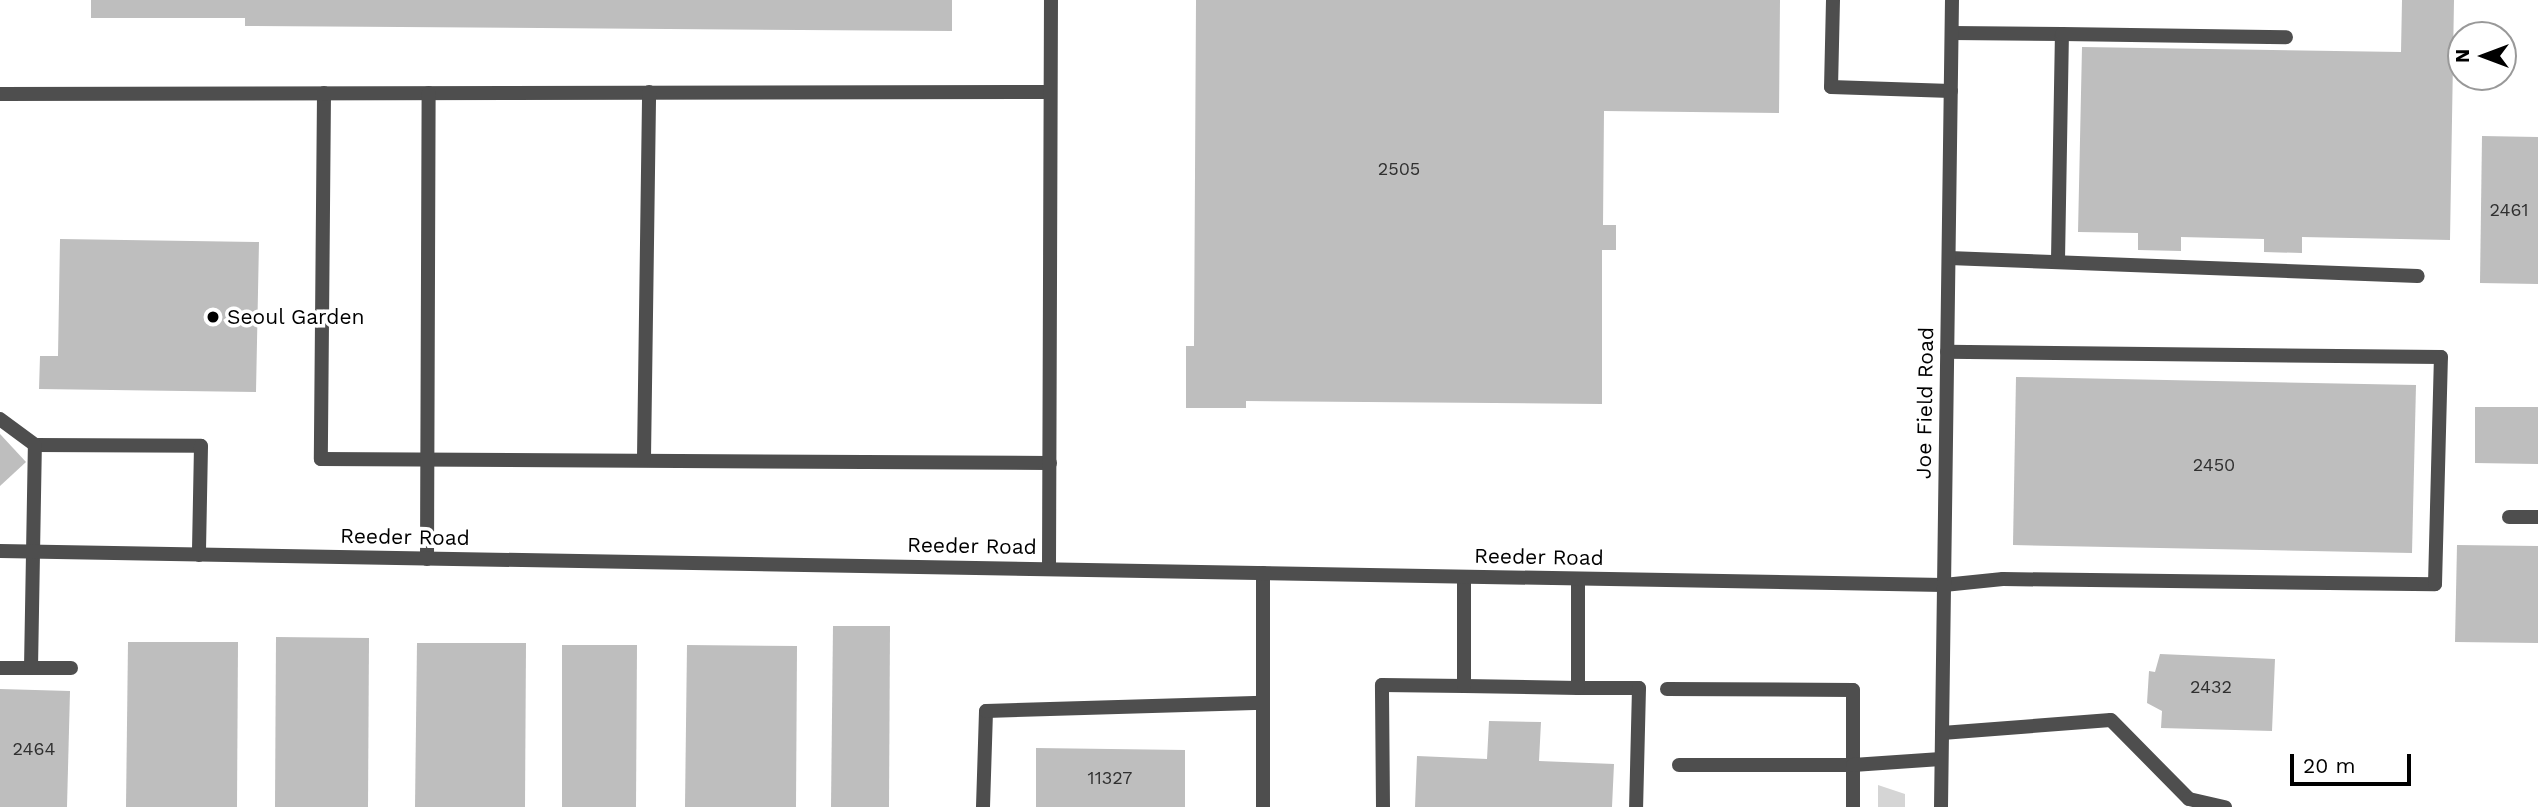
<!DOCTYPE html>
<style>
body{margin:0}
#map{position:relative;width:2538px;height:807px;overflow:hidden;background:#fff;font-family:"Work Sans",sans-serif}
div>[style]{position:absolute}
.green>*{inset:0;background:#d5d5d5}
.building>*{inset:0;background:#bebebe}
.lane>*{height:14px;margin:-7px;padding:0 7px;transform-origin:7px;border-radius:7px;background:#4e4e4e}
.street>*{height:14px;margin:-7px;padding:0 7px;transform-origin:7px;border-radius:7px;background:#4e4e4e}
.dots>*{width:19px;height:19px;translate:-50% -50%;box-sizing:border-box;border:4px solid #fff;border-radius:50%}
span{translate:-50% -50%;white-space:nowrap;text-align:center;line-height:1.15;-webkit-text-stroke:7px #fff;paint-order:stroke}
.number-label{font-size:18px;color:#303030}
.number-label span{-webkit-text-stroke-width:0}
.poi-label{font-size:21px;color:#000}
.left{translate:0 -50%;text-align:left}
.street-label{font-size:21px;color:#000}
.north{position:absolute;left:2447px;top:21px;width:70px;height:70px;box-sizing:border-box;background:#fff;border:2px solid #999;border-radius:50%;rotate:270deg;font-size:19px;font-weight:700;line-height:28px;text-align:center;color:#000}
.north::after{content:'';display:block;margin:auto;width:24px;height:32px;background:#000;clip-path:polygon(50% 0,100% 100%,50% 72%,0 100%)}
.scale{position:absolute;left:2290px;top:754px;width:121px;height:32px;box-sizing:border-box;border:4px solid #000;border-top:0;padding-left:9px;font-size:21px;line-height:24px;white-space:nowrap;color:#000;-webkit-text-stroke:5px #fff;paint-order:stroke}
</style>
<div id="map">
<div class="green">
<div style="clip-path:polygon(1878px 785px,1905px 794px,1905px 807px,1878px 807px)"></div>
</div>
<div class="building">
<div style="clip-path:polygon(91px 0,952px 0,952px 31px,245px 26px,245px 18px,91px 18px)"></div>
<div style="clip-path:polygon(1196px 0,1780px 0,1779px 113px,1604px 111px,1603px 225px,1616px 225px,1616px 250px,1602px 250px,1602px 404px,1246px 401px,1246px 408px,1186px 408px,1186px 346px,1194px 346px)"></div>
<div style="clip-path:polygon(2402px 0,2454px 0,2450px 240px,2302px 237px,2302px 253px,2264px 252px,2264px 239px,2181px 237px,2181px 251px,2138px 250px,2138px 233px,2078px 232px,2082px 47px,2401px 52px)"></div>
<div style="clip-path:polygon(2482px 136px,2538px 137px,2538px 284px,2480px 283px)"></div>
<div style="clip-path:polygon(60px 239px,259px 242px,256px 392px,39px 389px,40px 356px,58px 356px)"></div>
<div style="clip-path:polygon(2016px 377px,2416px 385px,2412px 553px,2013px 545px)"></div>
<div style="clip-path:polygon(2475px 407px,2538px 407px,2538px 464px,2475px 463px)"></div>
<div style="clip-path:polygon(0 434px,26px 462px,0 486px)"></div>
<div style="clip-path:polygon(2457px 545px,2538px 546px,2538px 643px,2455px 642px)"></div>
<div style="clip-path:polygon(833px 626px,890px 626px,889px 807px,831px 807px)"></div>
<div style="clip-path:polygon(276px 637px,369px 638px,368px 807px,275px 807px)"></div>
<div style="clip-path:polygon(128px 642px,238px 642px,237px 807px,126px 807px)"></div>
<div style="clip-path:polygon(417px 643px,526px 643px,525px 807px,415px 807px)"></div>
<div style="clip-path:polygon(562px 645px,637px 645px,636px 807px,562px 807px)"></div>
<div style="clip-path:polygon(687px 645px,797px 646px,796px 807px,685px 807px)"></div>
<div style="clip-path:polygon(2160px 654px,2275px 659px,2272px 731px,2161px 728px,2162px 711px,2147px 703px,2149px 671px,2155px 672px)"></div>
<div style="clip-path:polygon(0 689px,70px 691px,67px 807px,0 807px)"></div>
<div style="clip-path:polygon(1489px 721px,1541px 722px,1539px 761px,1614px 764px,1612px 807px,1415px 807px,1417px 756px,1487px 759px)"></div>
<div style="clip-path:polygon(1036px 748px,1185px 750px,1185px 807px,1036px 807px)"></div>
</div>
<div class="lane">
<div style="left:1833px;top:0;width:87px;rotate:91.3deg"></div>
<div style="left:1831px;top:87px;width:120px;rotate:1.9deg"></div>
<div style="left:1952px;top:33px;width:110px;rotate:0.5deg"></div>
<div style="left:324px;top:93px;width:366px;rotate:90.5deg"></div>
<div style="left:321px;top:459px;width:729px;rotate:0.31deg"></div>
<div style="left:0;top:94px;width:1049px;rotate:-0.11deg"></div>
<div style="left:1949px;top:258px;width:469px;rotate:2.2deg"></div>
<div style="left:2058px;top:260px;width:226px;rotate:-89deg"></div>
<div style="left:2062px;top:34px;width:224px;rotate:0.8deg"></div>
<div style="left:0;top:419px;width:44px;rotate:36.6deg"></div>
<div style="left:35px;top:445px;width:166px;rotate:0.3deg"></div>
<div style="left:201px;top:446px;width:109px;rotate:91.1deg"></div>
<div style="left:644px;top:458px;width:366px;rotate:-89.2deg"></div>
<div style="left:2509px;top:517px;width:29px"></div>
<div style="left:427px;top:559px;width:466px;rotate:-89.8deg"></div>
<div style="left:1049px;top:568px;width:568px;rotate:-89.8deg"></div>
<div style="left:1578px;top:579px;width:109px;rotate:90deg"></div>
<div style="left:1578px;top:688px;width:61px"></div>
<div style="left:1639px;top:688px;width:119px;rotate:91.4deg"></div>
<div style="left:1944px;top:585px;width:59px;rotate:-5.8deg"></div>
<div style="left:2003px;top:579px;width:432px;rotate:0.7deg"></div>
<div style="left:2435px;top:584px;width:227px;rotate:-88.5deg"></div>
<div style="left:2441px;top:357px;width:494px;rotate:-179.4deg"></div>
<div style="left:0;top:668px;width:71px"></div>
<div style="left:31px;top:668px;width:223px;rotate:-89deg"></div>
<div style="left:1464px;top:686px;width:114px;rotate:1deg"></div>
<div style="left:1667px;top:689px;width:186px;rotate:0.3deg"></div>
<div style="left:1853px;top:690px;width:75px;rotate:90deg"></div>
<div style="left:1853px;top:765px;width:174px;rotate:180deg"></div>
<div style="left:1942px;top:733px;width:169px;rotate:-4.4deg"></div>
<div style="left:2111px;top:720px;width:111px;rotate:45.4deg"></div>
<div style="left:2189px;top:799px;width:37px;rotate:13deg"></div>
<div style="left:983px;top:807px;width:96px;rotate:-88.2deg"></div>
<div style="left:986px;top:711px;width:277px;rotate:-1.7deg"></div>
<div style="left:1263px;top:807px;width:234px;rotate:-90deg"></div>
<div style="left:1383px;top:807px;width:122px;rotate:-90.5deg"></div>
<div style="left:1382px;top:685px;width:82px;rotate:0.7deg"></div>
<div style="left:1464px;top:686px;width:109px;rotate:-90deg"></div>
<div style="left:1853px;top:807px;width:42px;rotate:-90deg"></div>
<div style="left:1853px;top:765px;width:88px;rotate:-3.9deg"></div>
</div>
<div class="street">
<div style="left:0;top:551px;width:1944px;rotate:1deg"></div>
<div style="left:1941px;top:807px;width:807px;rotate:-89.22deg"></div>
</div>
<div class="dots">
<div style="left:213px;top:317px;background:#000"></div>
</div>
<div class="number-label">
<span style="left:1399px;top:169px">2505</span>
<span style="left:2509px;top:210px">2461</span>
<span style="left:2214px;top:465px">2450</span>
<span style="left:2211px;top:687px">2432</span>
<span style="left:34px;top:749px">2464</span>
<span style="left:1110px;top:778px">11327</span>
</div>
<div class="poi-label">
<span class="left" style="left:227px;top:317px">Seoul Garden</span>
</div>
<div class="street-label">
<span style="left:1925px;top:403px;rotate:-89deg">Joe Field Road</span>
<span style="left:405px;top:537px;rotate:1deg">Reeder Road</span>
<span style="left:972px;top:546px;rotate:1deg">Reeder Road</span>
<span style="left:1539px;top:557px;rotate:1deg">Reeder Road</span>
</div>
<div class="north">N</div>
<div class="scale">20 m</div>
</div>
